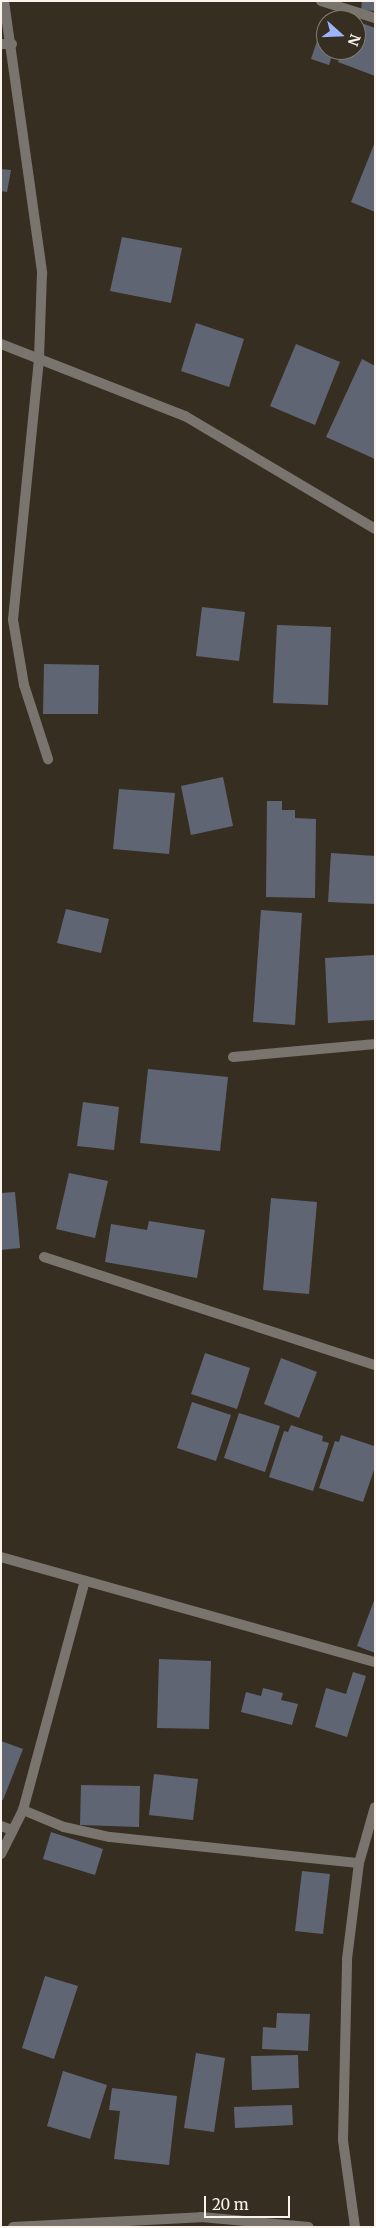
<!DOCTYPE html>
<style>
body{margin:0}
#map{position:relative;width:376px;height:2228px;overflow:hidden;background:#372e22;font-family:Merriweather,serif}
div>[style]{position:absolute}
.building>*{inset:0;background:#606574}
.street>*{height:10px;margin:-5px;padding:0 5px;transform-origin:5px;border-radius:5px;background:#79756e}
span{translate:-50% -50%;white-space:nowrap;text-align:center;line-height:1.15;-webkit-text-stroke:4px #372e22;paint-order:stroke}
.frame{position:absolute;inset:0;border:2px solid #f9f3eb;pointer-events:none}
.north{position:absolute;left:316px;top:10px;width:50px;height:50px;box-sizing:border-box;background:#372e22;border:1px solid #857d72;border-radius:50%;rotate:110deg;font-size:14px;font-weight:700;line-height:20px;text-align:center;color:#f9f3eb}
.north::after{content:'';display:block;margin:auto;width:18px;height:22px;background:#9db4fd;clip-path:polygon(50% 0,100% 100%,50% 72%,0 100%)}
.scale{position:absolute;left:204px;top:2196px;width:86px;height:22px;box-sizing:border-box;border:2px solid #f9f3eb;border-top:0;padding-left:6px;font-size:15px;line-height:18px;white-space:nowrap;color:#f9f3eb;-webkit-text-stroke:4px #372e22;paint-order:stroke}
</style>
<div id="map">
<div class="building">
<div style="clip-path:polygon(362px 1px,375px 1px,375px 11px,361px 10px)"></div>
<div style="clip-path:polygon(356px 21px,375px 28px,375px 76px,338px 62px,342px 50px,356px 50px)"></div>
<div style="clip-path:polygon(323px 23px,326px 50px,334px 50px,329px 65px,311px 59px)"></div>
<div style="clip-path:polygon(375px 142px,375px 212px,351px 202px)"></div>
<div style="clip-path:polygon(1px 169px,11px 170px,7px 192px,1px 191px)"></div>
<div style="clip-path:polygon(122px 237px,182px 248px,171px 303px,110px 291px)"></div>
<div style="clip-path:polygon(196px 323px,244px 339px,229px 387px,181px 371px)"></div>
<div style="clip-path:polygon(296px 344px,340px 362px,315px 425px,270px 406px)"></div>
<div style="clip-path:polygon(362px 359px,375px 366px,375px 459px,326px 437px)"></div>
<div style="clip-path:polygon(202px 607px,245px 612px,239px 661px,196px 656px)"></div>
<div style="clip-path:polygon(277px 625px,331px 627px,328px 705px,273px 703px)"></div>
<div style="clip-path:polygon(44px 664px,99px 665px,98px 714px,43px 714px)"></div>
<div style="clip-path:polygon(223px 777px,233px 826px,191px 835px,181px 786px)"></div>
<div style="clip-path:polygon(119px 789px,175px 793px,169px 854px,113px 849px)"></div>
<div style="clip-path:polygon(267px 801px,282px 801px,282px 810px,295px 810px,295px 818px,316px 819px,315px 898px,266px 897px)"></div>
<div style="clip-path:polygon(331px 853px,375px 856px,375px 904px,328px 902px)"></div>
<div style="clip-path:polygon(66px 909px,109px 919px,101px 953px,57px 943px)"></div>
<div style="clip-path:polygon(261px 910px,302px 913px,295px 1025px,253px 1022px)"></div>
<div style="clip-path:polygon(375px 955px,375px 1020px,328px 1023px,325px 958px)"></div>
<div style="clip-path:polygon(148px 1069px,228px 1077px,220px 1151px,140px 1143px)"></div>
<div style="clip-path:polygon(83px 1102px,119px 1107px,114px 1150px,77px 1146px)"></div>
<div style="clip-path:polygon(69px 1173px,108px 1181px,95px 1238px,56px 1229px)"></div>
<div style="clip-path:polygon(15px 1192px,20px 1248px,1px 1250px,1px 1193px)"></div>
<div style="clip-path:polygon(271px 1198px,317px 1202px,309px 1294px,263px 1290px)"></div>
<div style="clip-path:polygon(149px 1221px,205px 1230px,197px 1278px,105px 1262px,111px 1224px,147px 1230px)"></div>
<div style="clip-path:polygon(205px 1353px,250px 1368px,237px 1409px,191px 1394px)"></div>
<div style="clip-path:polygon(281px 1358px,317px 1372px,299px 1418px,264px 1404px)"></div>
<div style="clip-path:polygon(192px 1402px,231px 1415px,216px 1461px,177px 1448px)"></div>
<div style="clip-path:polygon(239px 1413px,280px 1426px,265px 1472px,224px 1458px)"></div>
<div style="clip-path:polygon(291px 1425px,323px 1436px,322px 1441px,329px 1443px,313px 1491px,269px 1477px,284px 1431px,288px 1432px)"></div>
<div style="clip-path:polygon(341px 1435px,374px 1446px,375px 1467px,363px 1502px,319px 1488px,335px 1441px,339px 1442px)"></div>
<div style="clip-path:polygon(375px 1598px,375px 1653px,357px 1646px)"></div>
<div style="clip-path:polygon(159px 1659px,211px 1661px,209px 1729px,157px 1728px)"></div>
<div style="clip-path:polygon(353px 1672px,366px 1676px,347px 1737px,315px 1727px,326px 1688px,346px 1694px)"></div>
<div style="clip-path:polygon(263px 1688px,283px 1693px,281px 1700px,298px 1704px,292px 1725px,241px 1712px,246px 1692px,261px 1696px)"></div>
<div style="clip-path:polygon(1px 1741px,23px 1749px,3px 1800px,1px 1799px)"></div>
<div style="clip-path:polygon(154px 1774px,198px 1779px,193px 1820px,149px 1815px)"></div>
<div style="clip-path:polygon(81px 1785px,140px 1786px,139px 1827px,80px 1825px)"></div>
<div style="clip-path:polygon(51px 1832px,103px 1849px,95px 1875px,43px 1859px)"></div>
<div style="clip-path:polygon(302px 1871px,330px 1874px,323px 1934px,295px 1931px)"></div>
<div style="clip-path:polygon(45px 1976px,78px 1986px,54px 2059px,22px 2048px)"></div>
<div style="clip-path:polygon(277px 2013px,310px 2014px,308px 2051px,262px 2049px,263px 2027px,276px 2028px)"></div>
<div style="clip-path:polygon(196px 2053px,225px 2058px,214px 2132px,184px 2128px)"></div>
<div style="clip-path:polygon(298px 2055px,299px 2088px,252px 2090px,251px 2056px)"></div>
<div style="clip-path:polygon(63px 2071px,107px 2085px,90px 2139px,47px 2126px)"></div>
<div style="clip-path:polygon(112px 2088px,177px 2096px,169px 2165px,114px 2159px,120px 2111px,109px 2110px)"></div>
<div style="clip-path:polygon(292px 2105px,293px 2125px,235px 2128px,234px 2107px)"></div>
</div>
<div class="street">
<div style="left:4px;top:1px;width:275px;rotate:82deg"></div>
<div style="left:42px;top:273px;width:86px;rotate:92deg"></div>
<div style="left:39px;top:359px;width:262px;rotate:95.7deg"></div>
<div style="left:13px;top:620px;width:66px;rotate:80.4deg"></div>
<div style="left:24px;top:685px;width:78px;rotate:72deg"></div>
<div style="left:321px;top:1px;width:57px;rotate:17.5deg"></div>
<div style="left:1px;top:44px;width:11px"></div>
<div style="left:1px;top:344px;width:198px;rotate:21.4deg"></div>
<div style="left:185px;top:416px;width:221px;rotate:30.7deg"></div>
<div style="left:233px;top:1057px;width:143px;rotate:-5.2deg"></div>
<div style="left:44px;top:1257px;width:348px;rotate:18.1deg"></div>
<div style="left:1px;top:1557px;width:388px;rotate:15.7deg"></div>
<div style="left:23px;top:1810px;width:44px;rotate:22.5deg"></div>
<div style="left:64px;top:1827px;width:47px;rotate:12.3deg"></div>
<div style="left:110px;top:1837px;width:250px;rotate:6deg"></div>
<div style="left:1px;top:1826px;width:12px;rotate:20deg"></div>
<div style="left:1px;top:1854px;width:49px;rotate:-63.4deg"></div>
<div style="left:23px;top:1810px;width:237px;rotate:-74.9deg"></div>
<div style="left:13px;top:2227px;width:188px;rotate:-3deg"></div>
<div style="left:201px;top:2217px;width:108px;rotate:5.3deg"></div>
<div style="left:355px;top:2227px;width:88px;rotate:-97.9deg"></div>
<div style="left:343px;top:2140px;width:181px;rotate:-88.7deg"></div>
<div style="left:347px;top:1959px;width:97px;rotate:-82.9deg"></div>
<div style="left:359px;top:1863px;width:58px;rotate:-74.1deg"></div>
</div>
<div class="frame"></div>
<div class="north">N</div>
<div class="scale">20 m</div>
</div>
